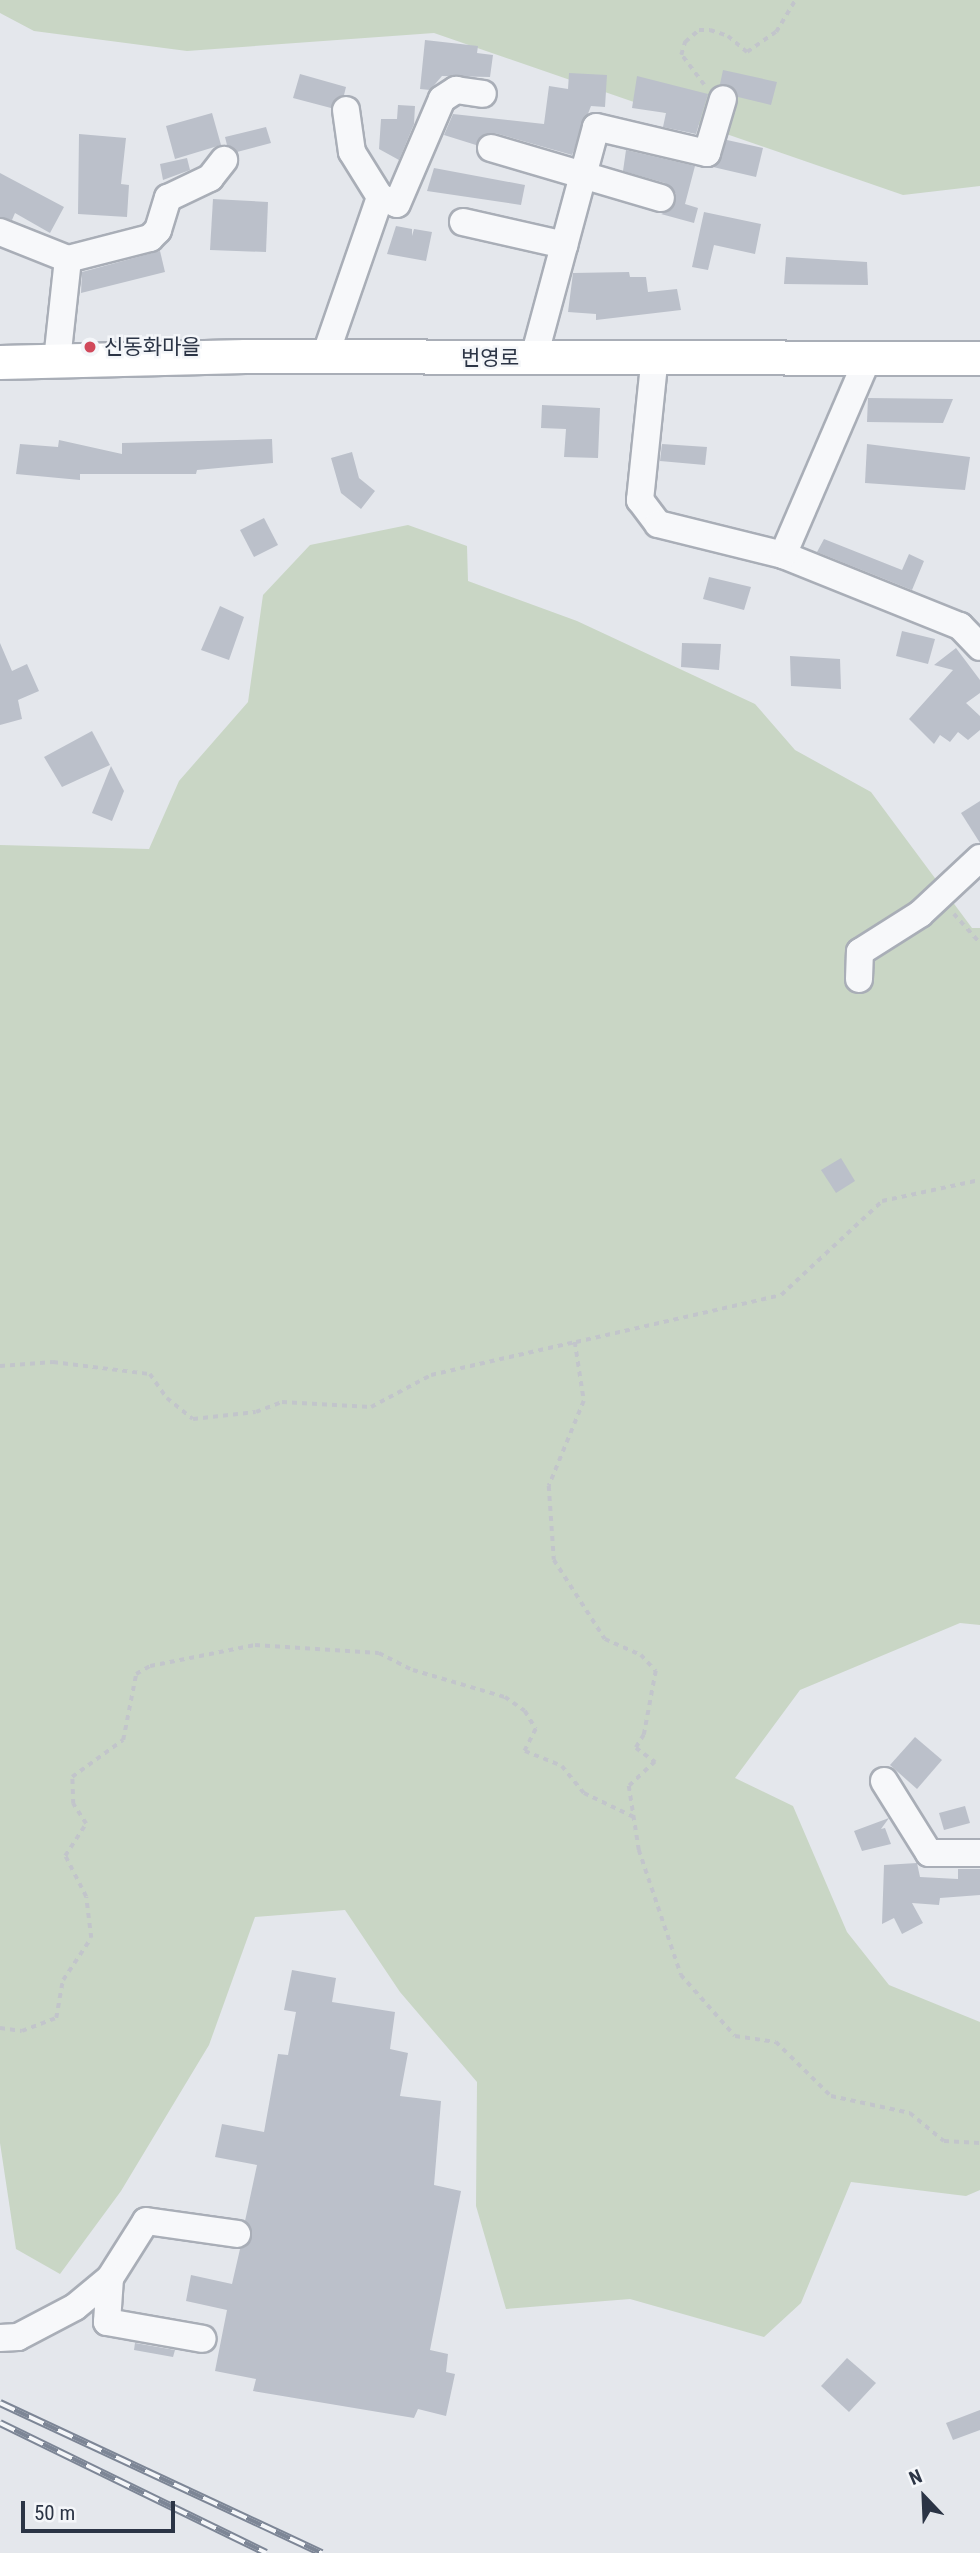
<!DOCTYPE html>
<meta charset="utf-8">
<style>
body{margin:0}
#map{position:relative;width:980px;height:2553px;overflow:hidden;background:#e4e7ec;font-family:"Roboto Condensed","Noto Sans KR",sans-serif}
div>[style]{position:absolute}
.green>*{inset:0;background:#c9d6c5}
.building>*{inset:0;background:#bbc0ca}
.path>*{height:3.5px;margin-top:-1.75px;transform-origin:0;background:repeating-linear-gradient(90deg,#c2c5cb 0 5px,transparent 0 10px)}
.roads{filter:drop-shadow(2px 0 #a9aeb7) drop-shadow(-2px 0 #a9aeb7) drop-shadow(0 2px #a9aeb7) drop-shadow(0 -2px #a9aeb7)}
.minor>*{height:26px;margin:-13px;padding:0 13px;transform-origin:13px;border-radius:13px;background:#f7f8fa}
.major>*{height:33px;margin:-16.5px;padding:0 16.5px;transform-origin:16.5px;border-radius:16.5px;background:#fff}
.rail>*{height:8px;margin-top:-4px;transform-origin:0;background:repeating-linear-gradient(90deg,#f4f6f9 0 16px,#7d8696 0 32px);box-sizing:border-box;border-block:2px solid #7d8696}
.dots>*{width:19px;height:19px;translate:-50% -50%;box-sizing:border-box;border:4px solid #f4f6f9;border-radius:50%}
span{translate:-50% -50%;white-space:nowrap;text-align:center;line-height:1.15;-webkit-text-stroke:5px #f4f6f9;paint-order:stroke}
.poi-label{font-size:21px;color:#2b3445}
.left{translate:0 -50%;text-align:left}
.street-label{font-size:21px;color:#2b3445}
.north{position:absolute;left:889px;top:2462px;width:70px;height:70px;-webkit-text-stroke:5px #f4f6f9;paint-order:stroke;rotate:337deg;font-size:19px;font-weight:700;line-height:28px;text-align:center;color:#2b3445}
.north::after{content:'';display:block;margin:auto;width:24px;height:32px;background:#2b3445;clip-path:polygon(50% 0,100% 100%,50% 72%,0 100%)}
.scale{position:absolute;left:21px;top:2501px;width:154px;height:32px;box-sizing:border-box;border:4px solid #2b3445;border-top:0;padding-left:9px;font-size:21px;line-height:24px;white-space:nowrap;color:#2b3445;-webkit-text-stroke:5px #f4f6f9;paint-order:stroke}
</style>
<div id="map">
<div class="green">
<div style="clip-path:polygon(0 0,980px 0,980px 186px,903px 195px,434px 33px,187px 51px,34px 31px,0 13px)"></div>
<div style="clip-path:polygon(408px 525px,467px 546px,468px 581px,577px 621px,755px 704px,795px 750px,871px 792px,972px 928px,980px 928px,980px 1625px,960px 1623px,800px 1690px,735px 1778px,793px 1806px,847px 1932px,889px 1985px,980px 2022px,980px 2190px,966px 2196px,851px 2182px,801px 2303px,764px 2337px,630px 2299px,506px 2309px,476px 2206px,477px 2082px,400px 1992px,345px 1910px,255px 1917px,209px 2045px,121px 2191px,60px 2274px,16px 2249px,0 2143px,0 845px,149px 849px,179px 781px,248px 702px,263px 595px,310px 545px)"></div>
</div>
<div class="building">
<div style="clip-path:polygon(425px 40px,478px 46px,477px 53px,493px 55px,490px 77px,442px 76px,430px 90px,420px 89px)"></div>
<div style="clip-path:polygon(723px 70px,777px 82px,771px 105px,738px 97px,734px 88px,720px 84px)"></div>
<div style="clip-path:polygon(569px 73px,607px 75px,605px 107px,591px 106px,572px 155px,495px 133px,481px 136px,476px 145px,444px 135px,453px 114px,544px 124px,549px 86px,568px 89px)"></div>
<div style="clip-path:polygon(300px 74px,346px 87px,344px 95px,331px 108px,293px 98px)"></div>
<div style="clip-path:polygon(637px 76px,708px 94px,696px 134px,663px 127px,666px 113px,632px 108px)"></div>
<div style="clip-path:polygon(398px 105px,415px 106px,414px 124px,399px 160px,379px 149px,381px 119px,397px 119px)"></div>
<div style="clip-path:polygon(212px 113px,221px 145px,175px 159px,166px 126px)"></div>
<div style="clip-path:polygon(266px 127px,271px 143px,237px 152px,227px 145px,225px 137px)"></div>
<div style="clip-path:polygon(79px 134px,126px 138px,121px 184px,129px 185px,127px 217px,78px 214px)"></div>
<div style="clip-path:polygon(727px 140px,763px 148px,756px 177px,713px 167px)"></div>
<div style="clip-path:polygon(626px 150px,695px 166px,685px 204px,698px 208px,694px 223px,661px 214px,672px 209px,676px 194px,665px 183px,623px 171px)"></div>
<div style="clip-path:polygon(187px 158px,190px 170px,163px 180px,160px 164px)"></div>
<div style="clip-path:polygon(434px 168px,525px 185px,521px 205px,427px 191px)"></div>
<div style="clip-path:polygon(0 173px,64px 207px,50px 233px,15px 213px,12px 220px,0 217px)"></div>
<div style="clip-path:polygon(213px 199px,268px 202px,266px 252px,210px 250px)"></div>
<div style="clip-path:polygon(704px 212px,761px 224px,755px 254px,714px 245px,708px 270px,692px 267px)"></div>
<div style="clip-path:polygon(396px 226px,412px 229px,412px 236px,414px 229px,432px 232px,426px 261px,387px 254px)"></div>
<div style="clip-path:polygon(160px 251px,165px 272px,81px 293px,82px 272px)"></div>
<div style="clip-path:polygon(786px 257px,867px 262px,868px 285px,784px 284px)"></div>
<div style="clip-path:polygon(629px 272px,630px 277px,646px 277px,648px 292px,677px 289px,681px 310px,596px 320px,596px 314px,568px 312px,573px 273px)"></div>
<div style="clip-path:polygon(868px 398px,953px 399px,943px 423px,867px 422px)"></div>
<div style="clip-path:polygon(542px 405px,600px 408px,598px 458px,564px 457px,566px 429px,541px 428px)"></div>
<div style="clip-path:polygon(272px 439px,273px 463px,197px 470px,196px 474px,80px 474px,80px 480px,16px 474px,20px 444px,58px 447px,59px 440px,122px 454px,122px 443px)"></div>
<div style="clip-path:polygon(662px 444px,707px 447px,705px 465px,660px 461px)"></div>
<div style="clip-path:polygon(867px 444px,970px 457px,965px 490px,865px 483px)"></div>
<div style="clip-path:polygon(352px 452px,359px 478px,375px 491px,361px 509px,341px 493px,331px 458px)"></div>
<div style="clip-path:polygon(264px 518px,278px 545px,254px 557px,240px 530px)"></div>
<div style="clip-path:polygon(824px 539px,902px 570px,909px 554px,924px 561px,912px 590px,817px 552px)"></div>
<div style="clip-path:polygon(709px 577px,751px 587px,744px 610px,703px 599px)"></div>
<div style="clip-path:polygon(220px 606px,244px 617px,229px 660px,201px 650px)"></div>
<div style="clip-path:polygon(902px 631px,935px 639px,928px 664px,896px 656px)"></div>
<div style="clip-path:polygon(0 643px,12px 671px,27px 664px,39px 691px,18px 700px,22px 719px,0 725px)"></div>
<div style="clip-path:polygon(682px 643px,721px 644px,719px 670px,681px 667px)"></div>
<div style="clip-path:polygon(956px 648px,980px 680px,980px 693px,966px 703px,980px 716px,980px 730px,968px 740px,958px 732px,950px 742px,940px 735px,934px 744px,909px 719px,953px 670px,934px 665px)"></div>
<div style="clip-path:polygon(790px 656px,840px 659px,841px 689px,791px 686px)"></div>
<div style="clip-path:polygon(92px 731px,110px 765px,62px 787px,44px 757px)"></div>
<div style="clip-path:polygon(111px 766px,124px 791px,112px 821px,92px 813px)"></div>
<div style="clip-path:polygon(980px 801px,980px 843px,961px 813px)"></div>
<div style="clip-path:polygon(841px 1158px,855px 1181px,836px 1193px,821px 1170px)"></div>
<div style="clip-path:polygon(915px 1737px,942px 1760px,917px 1789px,890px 1765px)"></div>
<div style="clip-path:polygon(965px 1806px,970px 1823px,944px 1830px,939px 1813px)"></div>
<div style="clip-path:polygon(889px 1818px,881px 1829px,885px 1828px,891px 1844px,862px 1851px,854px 1831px)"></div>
<div style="clip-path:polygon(917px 1863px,920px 1877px,958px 1879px,958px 1869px,980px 1869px,980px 1895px,940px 1898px,939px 1905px,912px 1903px,923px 1923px,902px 1934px,894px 1918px,882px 1924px,884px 1865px)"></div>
<div style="clip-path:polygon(292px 1970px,336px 1978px,332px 2002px,395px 2012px,390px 2049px,408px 2053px,400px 2096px,441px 2101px,434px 2185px,461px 2191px,430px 2350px,448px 2354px,446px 2372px,455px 2374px,446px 2416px,418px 2409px,414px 2418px,253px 2391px,256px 2379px,215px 2371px,227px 2310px,186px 2301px,191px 2275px,232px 2284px,240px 2249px,252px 2237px,245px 2221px,257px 2165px,215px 2157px,222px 2124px,264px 2132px,278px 2054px,288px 2055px,296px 2012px,284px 2010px)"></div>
<div style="clip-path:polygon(135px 2343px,175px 2350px,173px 2357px,134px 2350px)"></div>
<div style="clip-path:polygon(847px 2358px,876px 2383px,849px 2412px,821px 2386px)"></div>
<div style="clip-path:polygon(980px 2410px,980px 2430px,953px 2440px,946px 2423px)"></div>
</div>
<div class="path">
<div style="left:704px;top:85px;width:38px;rotate:-127deg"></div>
<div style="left:681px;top:55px;width:14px;rotate:-73deg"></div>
<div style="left:685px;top:42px;width:18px;rotate:-41deg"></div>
<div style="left:699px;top:30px;width:11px"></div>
<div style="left:710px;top:30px;width:19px;rotate:18deg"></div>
<div style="left:728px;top:36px;width:25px;rotate:40deg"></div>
<div style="left:747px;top:52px;width:35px;rotate:-35deg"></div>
<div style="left:776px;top:32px;width:37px;rotate:-59deg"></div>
<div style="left:954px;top:914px;width:39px;rotate:48deg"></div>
<div style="left:576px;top:1342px;width:210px;rotate:-12.9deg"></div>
<div style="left:781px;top:1295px;width:138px;rotate:-42.9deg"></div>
<div style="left:882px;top:1201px;width:100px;rotate:-12.1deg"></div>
<div style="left:0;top:1366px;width:53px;rotate:-4.3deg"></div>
<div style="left:53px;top:1362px;width:98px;rotate:7.1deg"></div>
<div style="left:150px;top:1374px;width:29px;rotate:55deg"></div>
<div style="left:167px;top:1398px;width:33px;rotate:39deg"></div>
<div style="left:193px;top:1419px;width:63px;rotate:-6.3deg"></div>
<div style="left:256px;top:1412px;width:28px;rotate:-21deg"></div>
<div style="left:282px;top:1402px;width:89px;rotate:3.2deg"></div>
<div style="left:371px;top:1407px;width:68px;rotate:-28.1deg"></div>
<div style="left:431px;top:1375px;width:148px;rotate:-12.9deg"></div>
<div style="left:575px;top:1342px;width:60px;rotate:81.3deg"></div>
<div style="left:584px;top:1401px;width:92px;rotate:112.4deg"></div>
<div style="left:549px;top:1486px;width:74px;rotate:86.1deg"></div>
<div style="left:554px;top:1560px;width:94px;rotate:57.2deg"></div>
<div style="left:605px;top:1639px;width:39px;rotate:24deg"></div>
<div style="left:641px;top:1655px;width:22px;rotate:47deg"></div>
<div style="left:656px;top:1671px;width:65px;rotate:100.6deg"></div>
<div style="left:644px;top:1735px;width:15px;rotate:122deg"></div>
<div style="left:636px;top:1748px;width:24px;rotate:36deg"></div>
<div style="left:655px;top:1762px;width:35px;rotate:137deg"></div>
<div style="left:629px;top:1786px;width:65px;rotate:81.1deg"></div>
<div style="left:639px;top:1850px;width:132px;rotate:71.4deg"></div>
<div style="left:681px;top:1975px;width:81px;rotate:48.5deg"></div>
<div style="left:735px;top:2036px;width:41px;rotate:8.3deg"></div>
<div style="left:776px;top:2042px;width:77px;rotate:44.5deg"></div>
<div style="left:831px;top:2096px;width:81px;rotate:12.1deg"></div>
<div style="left:910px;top:2113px;width:44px;rotate:39.5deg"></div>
<div style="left:944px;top:2141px;width:36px;rotate:3deg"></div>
<div style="left:0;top:2028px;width:22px;rotate:8deg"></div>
<div style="left:22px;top:2031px;width:36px;rotate:-21deg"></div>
<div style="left:56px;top:2018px;width:39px;rotate:-80deg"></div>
<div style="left:63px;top:1980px;width:50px;rotate:-56.3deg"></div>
<div style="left:91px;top:1938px;width:41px;rotate:-97deg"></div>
<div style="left:86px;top:1897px;width:46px;rotate:-117.1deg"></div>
<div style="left:65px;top:1856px;width:38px;rotate:-57deg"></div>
<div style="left:86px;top:1824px;width:24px;rotate:-123deg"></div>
<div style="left:73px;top:1804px;width:27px;rotate:-92deg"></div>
<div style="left:72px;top:1777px;width:63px;rotate:-36deg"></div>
<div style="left:123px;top:1740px;width:67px;rotate:-78.9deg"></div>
<div style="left:136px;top:1674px;width:16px;rotate:-30deg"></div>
<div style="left:150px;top:1666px;width:107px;rotate:-11.3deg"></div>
<div style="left:255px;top:1645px;width:124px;rotate:3.7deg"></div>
<div style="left:379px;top:1653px;width:38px;rotate:27deg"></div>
<div style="left:413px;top:1670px;width:96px;rotate:16.4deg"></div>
<div style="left:505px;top:1697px;width:24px;rotate:35deg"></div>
<div style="left:525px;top:1711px;width:21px;rotate:59deg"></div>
<div style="left:536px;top:1729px;width:25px;rotate:117deg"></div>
<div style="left:525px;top:1751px;width:40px;rotate:22deg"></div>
<div style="left:562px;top:1766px;width:35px;rotate:51deg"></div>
<div style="left:584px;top:1793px;width:58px;rotate:25.7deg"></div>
</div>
<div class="roads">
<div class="minor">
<div style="left:346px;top:110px;width:42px;rotate:81.9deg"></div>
<div style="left:352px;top:152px;width:53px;rotate:58.1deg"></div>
<div style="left:491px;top:148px;width:177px;rotate:16.4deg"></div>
<div style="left:463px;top:222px;width:104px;rotate:12.8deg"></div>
<div style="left:0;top:232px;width:73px;rotate:21.7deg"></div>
<div style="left:68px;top:259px;width:102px;rotate:96.2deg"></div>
<div style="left:68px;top:259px;width:85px;rotate:-14.4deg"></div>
<div style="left:150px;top:238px;width:11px;rotate:-45deg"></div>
<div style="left:158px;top:230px;width:34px;rotate:-73deg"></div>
<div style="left:168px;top:198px;width:47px;rotate:-25.5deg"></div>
<div style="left:210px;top:178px;width:23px;rotate:-52deg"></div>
<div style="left:655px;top:355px;width:146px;rotate:95.9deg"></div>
<div style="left:640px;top:500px;width:30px;rotate:53deg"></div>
<div style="left:658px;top:524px;width:129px;rotate:13.9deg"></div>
<div style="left:783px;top:555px;width:191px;rotate:21.9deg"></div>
<div style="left:960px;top:626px;width:29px;rotate:46deg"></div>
<div style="left:534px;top:357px;width:238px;rotate:-74.9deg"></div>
<div style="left:596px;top:127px;width:114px;rotate:13.2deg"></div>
<div style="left:707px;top:153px;width:56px;rotate:-73.5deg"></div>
<div style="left:324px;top:359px;width:171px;rotate:-70.9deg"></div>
<div style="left:380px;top:197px;width:18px;rotate:22deg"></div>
<div style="left:397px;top:204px;width:114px;rotate:-66.8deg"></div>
<div style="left:442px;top:99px;width:17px;rotate:-33deg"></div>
<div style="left:456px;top:90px;width:27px;rotate:8deg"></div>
<div style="left:783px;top:555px;width:212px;rotate:-66.7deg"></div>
<div style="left:859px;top:979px;width:27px;rotate:-88deg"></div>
<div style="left:860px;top:952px;width:71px;rotate:-32.3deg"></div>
<div style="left:920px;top:914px;width:82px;rotate:-43deg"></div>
<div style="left:884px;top:1781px;width:85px;rotate:58deg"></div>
<div style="left:929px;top:1853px;width:51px"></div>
<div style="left:110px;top:2278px;width:67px;rotate:-57.7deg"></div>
<div style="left:146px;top:2221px;width:92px;rotate:8.1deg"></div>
<div style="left:0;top:2338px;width:18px;rotate:-3deg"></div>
<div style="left:18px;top:2337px;width:64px;rotate:-27.8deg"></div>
<div style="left:75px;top:2307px;width:45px;rotate:-39.6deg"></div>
<div style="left:110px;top:2278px;width:44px;rotate:93.9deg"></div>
<div style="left:107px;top:2322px;width:97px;rotate:10deg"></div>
</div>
<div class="major">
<div style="left:0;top:362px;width:245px;rotate:-1.4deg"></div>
<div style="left:245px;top:356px;width:735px;rotate:0.16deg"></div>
</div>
</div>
<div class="rail">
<div style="left:0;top:2403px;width:355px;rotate:25deg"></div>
<div style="left:0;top:2423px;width:296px;rotate:26deg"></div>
</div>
<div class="dots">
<div style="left:90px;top:347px;background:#d1495b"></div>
</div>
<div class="poi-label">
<span class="left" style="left:104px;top:347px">신동화마을</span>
</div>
<div class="street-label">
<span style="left:490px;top:358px">번영로</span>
</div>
<div class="north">N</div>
<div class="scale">50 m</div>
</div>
